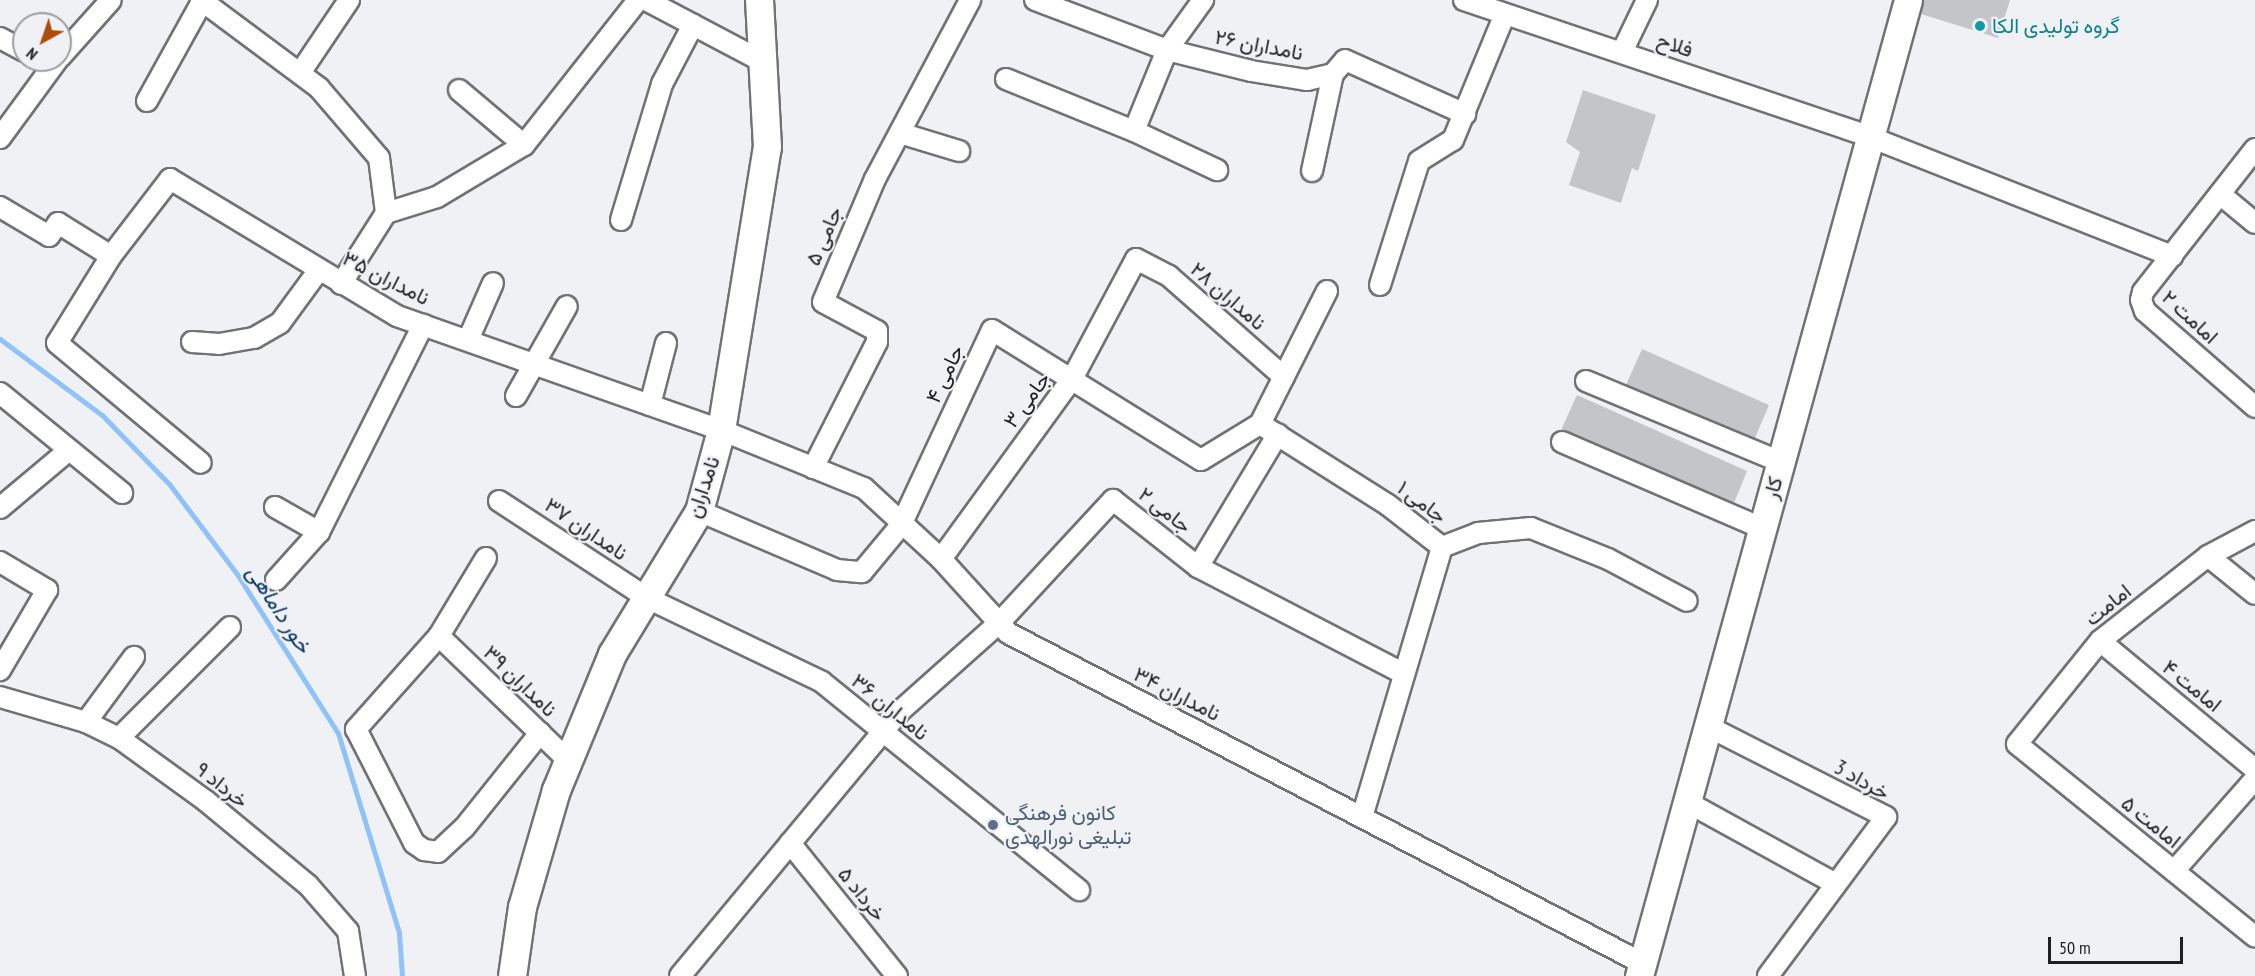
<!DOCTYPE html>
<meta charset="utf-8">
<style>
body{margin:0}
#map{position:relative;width:2255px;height:976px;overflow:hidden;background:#f0f1f5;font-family:"PT Sans Narrow",Vazirmatn,sans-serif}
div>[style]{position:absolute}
.stream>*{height:5px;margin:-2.5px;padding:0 2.5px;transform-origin:2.5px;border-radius:2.5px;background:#8fc2f9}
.building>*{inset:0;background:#c4c5c9}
.roads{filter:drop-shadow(2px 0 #717276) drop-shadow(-2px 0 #717276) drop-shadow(0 2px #717276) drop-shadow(0 -2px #717276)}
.street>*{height:20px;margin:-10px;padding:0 10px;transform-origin:10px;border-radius:10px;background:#fff}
.secondary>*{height:27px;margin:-13.5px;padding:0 13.5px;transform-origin:13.5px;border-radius:13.5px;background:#fff}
.dots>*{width:16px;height:16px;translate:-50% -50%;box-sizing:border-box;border:3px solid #f0f1f5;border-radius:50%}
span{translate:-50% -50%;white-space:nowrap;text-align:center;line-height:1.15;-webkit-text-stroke:4.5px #f0f1f5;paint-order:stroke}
.culture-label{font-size:21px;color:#0d838f}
.left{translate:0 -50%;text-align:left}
.street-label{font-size:21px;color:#1f1f21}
.service-label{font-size:21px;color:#4e5e75}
.water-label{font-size:22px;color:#0c3a65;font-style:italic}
.north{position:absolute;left:12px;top:12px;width:60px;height:60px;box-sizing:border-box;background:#f0f1f5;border:2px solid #9c9da0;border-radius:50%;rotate:220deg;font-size:16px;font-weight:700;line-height:24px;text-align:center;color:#1f1f21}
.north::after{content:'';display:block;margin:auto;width:21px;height:27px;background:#ae4d09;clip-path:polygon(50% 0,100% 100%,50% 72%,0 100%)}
.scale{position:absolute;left:2048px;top:937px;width:135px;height:27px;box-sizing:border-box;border:3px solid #1f1f21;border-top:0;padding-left:8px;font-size:18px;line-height:21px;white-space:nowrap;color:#1f1f21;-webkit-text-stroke:4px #f0f1f5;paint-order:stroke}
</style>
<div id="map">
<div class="stream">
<div style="left:0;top:339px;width:127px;rotate:36.7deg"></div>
<div style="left:102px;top:415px;width:98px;rotate:45.8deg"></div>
<div style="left:170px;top:485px;width:111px;rotate:53deg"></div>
<div style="left:237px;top:574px;width:188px;rotate:57.6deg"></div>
<div style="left:338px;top:733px;width:209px;rotate:73deg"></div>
<div style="left:399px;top:933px;width:43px;rotate:86deg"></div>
</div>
<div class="building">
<div style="clip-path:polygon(1923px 0,2010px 0,1998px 38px,1921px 14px)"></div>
<div style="clip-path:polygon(1583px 90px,1656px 115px,1638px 171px,1632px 168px,1621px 203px,1569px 185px,1580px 152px,1566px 142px)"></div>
<div style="clip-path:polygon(1642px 349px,1769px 405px,1755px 438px,1626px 385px)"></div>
<div style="clip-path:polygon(1577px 395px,1747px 471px,1734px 503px,1561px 430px)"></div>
</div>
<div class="roads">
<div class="street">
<div style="left:201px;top:0;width:147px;rotate:36.7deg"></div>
<div style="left:319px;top:88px;width:92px;rotate:49.4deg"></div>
<div style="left:379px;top:158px;width:55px;rotate:82.7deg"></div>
<div style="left:386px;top:213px;width:84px;rotate:122.4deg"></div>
<div style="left:646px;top:0;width:129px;rotate:27.8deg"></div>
<div style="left:1035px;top:0;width:141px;rotate:20.7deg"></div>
<div style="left:1167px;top:50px;width:87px;rotate:14deg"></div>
<div style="left:1251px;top:71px;width:57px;rotate:9.1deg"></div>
<div style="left:1307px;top:80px;width:27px;rotate:-13deg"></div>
<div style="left:1333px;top:74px;width:18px;rotate:-49deg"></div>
<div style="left:1345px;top:60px;width:132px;rotate:24.2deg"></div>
<div style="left:1464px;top:0;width:428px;rotate:18.6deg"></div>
<div style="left:1870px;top:137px;width:325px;rotate:21.5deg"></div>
<div style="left:0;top:38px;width:27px;rotate:28deg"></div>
<div style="left:1622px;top:52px;width:58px;rotate:-64.3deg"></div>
<div style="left:60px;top:57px;width:76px;rotate:-48.2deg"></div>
<div style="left:300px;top:73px;width:88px;rotate:-56.1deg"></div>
<div style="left:1006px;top:79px;width:138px;rotate:22.1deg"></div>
<div style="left:1134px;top:131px;width:87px;rotate:-67.8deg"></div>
<div style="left:1167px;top:50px;width:62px;rotate:-54.2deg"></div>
<div style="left:459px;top:90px;width:85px;rotate:40.2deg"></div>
<div style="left:147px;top:101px;width:115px;rotate:-61deg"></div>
<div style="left:1134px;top:131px;width:92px;rotate:25.2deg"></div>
<div style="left:900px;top:133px;width:62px;rotate:17deg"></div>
<div style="left:0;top:138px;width:97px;rotate:-53.8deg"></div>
<div style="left:2255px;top:149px;width:182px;rotate:128.1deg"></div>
<div style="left:2143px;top:292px;width:8px;rotate:104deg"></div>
<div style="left:2141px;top:300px;width:12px;rotate:70deg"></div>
<div style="left:2145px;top:311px;width:146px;rotate:41.1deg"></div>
<div style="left:1312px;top:171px;width:99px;rotate:-77.8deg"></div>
<div style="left:2220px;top:194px;width:45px;rotate:39.6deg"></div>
<div style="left:0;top:207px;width:57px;rotate:30.6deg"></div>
<div style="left:49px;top:236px;width:16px;rotate:-55deg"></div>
<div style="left:58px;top:223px;width:62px;rotate:31.9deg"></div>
<div style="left:111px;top:256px;width:97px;rotate:-52.5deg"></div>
<div style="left:170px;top:179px;width:265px;rotate:31.1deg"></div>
<div style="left:397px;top:316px;width:343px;rotate:19.4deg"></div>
<div style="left:721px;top:430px;width:154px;rotate:22.1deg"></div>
<div style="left:864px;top:488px;width:105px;rotate:42.7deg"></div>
<div style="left:941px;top:559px;width:100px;rotate:47.8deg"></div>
<div style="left:1008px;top:633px;width:715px;rotate:27.5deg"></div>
<div style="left:386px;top:213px;width:53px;rotate:-17.4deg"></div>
<div style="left:437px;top:197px;width:101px;rotate:-30.9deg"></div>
<div style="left:524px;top:145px;width:184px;rotate:-51.8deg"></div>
<div style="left:621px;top:220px;width:142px;rotate:-73.2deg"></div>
<div style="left:662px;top:84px;width:67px;rotate:-62.3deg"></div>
<div style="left:111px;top:256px;width:102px;rotate:121.8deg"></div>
<div style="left:57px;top:343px;width:187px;rotate:39.8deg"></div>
<div style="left:1380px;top:285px;width:130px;rotate:-72.5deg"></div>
<div style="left:1419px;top:161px;width:40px;rotate:-32deg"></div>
<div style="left:1453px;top:140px;width:136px;rotate:-67.6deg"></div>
<div style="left:1327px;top:291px;width:149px;rotate:116.7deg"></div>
<div style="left:1260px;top:424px;width:151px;rotate:32.3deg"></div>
<div style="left:1388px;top:505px;width:68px;rotate:37.9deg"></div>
<div style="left:1442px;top:547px;width:282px;rotate:106.5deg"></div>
<div style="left:468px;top:340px;width:62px;rotate:-66.3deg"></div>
<div style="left:192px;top:342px;width:27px;rotate:4deg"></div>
<div style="left:219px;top:344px;width:36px;rotate:-10deg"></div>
<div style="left:254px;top:338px;width:30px;rotate:-30deg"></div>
<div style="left:280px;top:323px;width:64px;rotate:-53.8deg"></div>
<div style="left:1586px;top:381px;width:211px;rotate:22.6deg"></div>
<div style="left:0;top:393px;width:158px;rotate:39.3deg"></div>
<div style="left:516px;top:396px;width:103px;rotate:-60.5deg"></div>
<div style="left:650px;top:405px;width:64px;rotate:-75.5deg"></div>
<div style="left:1562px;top:442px;width:218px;rotate:23.3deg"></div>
<div style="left:813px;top:468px;width:141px;rotate:-63.1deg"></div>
<div style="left:877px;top:342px;width:11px;rotate:-90deg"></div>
<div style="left:877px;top:331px;width:61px;rotate:-151.8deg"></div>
<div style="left:823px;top:302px;width:134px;rotate:-67.1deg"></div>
<div style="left:875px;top:179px;width:203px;rotate:-62deg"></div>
<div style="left:499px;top:501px;width:177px;rotate:33.2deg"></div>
<div style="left:647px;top:598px;width:194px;rotate:25.6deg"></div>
<div style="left:822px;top:682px;width:331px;rotate:39deg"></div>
<div style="left:275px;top:507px;width:51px;rotate:29.6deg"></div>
<div style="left:0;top:508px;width:90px;rotate:-40deg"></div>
<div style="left:699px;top:511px;width:150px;rotate:23.1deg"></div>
<div style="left:837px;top:570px;width:25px;rotate:5deg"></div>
<div style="left:862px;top:572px;width:61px;rotate:-50.3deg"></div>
<div style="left:901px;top:525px;width:215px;rotate:-65deg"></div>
<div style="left:992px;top:330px;width:246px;rotate:31.9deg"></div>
<div style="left:1201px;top:460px;width:69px;rotate:-31.4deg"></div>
<div style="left:2255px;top:531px;width:53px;rotate:152deg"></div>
<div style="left:2208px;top:556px;width:137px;rotate:141.8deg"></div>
<div style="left:2100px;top:641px;width:132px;rotate:128.9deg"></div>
<div style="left:2017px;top:744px;width:306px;rotate:39deg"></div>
<div style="left:1442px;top:547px;width:39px;rotate:-21deg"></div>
<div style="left:1478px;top:533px;width:53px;rotate:-5.4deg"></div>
<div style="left:1531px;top:528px;width:83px;rotate:21.9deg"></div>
<div style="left:1608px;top:559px;width:89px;rotate:28deg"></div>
<div style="left:2208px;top:556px;width:60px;rotate:39deg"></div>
<div style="left:486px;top:558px;width:91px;rotate:121.1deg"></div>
<div style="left:439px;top:636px;width:125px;rotate:131.7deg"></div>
<div style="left:356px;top:729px;width:128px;rotate:63deg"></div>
<div style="left:414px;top:843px;width:12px;rotate:35deg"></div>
<div style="left:424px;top:850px;width:14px;rotate:8deg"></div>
<div style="left:438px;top:852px;width:35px;rotate:-43deg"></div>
<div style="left:464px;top:828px;width:122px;rotate:-51.3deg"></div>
<div style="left:941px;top:559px;width:223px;rotate:-54deg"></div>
<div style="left:1072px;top:379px;width:136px;rotate:-61.9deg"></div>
<div style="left:1136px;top:259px;width:37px;rotate:27deg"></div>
<div style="left:1169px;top:276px;width:153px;rotate:41.3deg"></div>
<div style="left:0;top:562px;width:55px;rotate:30.8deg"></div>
<div style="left:47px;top:590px;width:93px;rotate:120.4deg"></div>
<div style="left:1198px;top:567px;width:232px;rotate:27.4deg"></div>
<div style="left:276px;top:580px;width:64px;rotate:-48.1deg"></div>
<div style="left:319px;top:532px;width:232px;rotate:-63.3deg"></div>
<div style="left:439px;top:636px;width:179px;rotate:43.9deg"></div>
<div style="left:2100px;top:641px;width:201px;rotate:39.6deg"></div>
<div style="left:0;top:697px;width:90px;rotate:16.2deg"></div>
<div style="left:86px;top:722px;width:37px;rotate:26deg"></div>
<div style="left:119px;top:738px;width:107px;rotate:35.9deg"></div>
<div style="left:206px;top:801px;width:132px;rotate:39.5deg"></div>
<div style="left:308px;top:885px;width:61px;rotate:49deg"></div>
<div style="left:348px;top:931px;width:46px;rotate:81.2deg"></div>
<div style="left:86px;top:722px;width:81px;rotate:-53.6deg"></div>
<div style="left:1707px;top:726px;width:201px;rotate:26.9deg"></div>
<div style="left:1886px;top:817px;width:198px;rotate:126.6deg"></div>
<div style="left:119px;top:738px;width:157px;rotate:-45deg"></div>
<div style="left:1687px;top:802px;width:170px;rotate:28.8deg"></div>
<div style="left:790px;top:843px;width:171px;rotate:51.2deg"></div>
<div style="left:2174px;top:871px;width:123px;rotate:-48.6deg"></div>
<div style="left:680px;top:976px;width:343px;rotate:-50.3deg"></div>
<div style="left:899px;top:712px;width:134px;rotate:-41.7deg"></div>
<div style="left:999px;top:623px;width:168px;rotate:-47.2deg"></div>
<div style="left:1113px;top:500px;width:108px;rotate:38.2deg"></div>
<div style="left:1198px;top:567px;width:155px;rotate:-59deg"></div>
</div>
<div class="secondary">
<div style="left:512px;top:976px;width:70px;rotate:-81.8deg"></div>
<div style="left:522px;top:907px;width:122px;rotate:-73.8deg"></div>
<div style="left:556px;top:790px;width:147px;rotate:-67.6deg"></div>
<div style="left:612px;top:654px;width:167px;rotate:-58.7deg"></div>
<div style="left:699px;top:511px;width:84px;rotate:-74.8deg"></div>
<div style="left:721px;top:430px;width:287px;rotate:-80.8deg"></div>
<div style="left:767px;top:147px;width:147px;rotate:-93.1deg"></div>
<div style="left:1639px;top:976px;width:1012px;rotate:-74.59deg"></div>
</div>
</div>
<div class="dots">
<div style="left:1980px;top:26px;background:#0f9aa8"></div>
<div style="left:993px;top:825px;background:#5c6f8a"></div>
</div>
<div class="culture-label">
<span class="left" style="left:1992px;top:26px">گروه تولیدی الکا</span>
</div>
<div class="street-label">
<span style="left:1259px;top:45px;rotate:11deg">نامداران ۲۶</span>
<span style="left:1675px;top:45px;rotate:19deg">فلاح</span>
<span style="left:824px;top:236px;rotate:-67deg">جامی ۵</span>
<span style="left:386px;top:278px;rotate:27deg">نامداران ۳۵</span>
<span style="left:1228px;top:296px;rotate:41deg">نامداران ۲۸</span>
<span style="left:2190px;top:317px;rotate:43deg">امامت ۲</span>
<span style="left:945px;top:374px;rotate:-65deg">جامی ۴</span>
<span style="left:1027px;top:400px;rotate:-54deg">جامی ۳</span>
<span style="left:703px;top:487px;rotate:-71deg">نامداران</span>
<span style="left:1773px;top:488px;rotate:-74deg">کار</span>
<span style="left:1422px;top:502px;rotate:37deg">جامی ۱</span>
<span style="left:1165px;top:510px;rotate:38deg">جامی ۲</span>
<span style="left:586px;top:529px;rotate:34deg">نامداران ۳۷</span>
<span style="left:2108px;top:605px;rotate:-39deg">امامت</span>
<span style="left:520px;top:681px;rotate:44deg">نامداران ۳۹</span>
<span style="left:2192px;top:686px;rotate:39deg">امامت ۴</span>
<span style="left:1177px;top:694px;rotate:27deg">نامداران ۳۴</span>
<span style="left:890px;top:707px;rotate:39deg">نامداران ۳۶</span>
<span style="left:1862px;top:780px;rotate:29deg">خرداد 3</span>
<span style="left:222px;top:785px;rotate:38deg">خرداد ۹</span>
<span style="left:2151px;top:822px;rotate:39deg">امامت ۵</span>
<span style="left:862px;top:894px;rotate:51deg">خرداد ۵</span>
</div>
<div class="service-label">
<span class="left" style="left:1005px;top:825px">کانون فرهنگی<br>تبلیغی نورالهدی</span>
</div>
<div class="water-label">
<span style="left:279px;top:609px;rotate:57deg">خور داماهی</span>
</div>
<div class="north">N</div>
<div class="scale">50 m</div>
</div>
